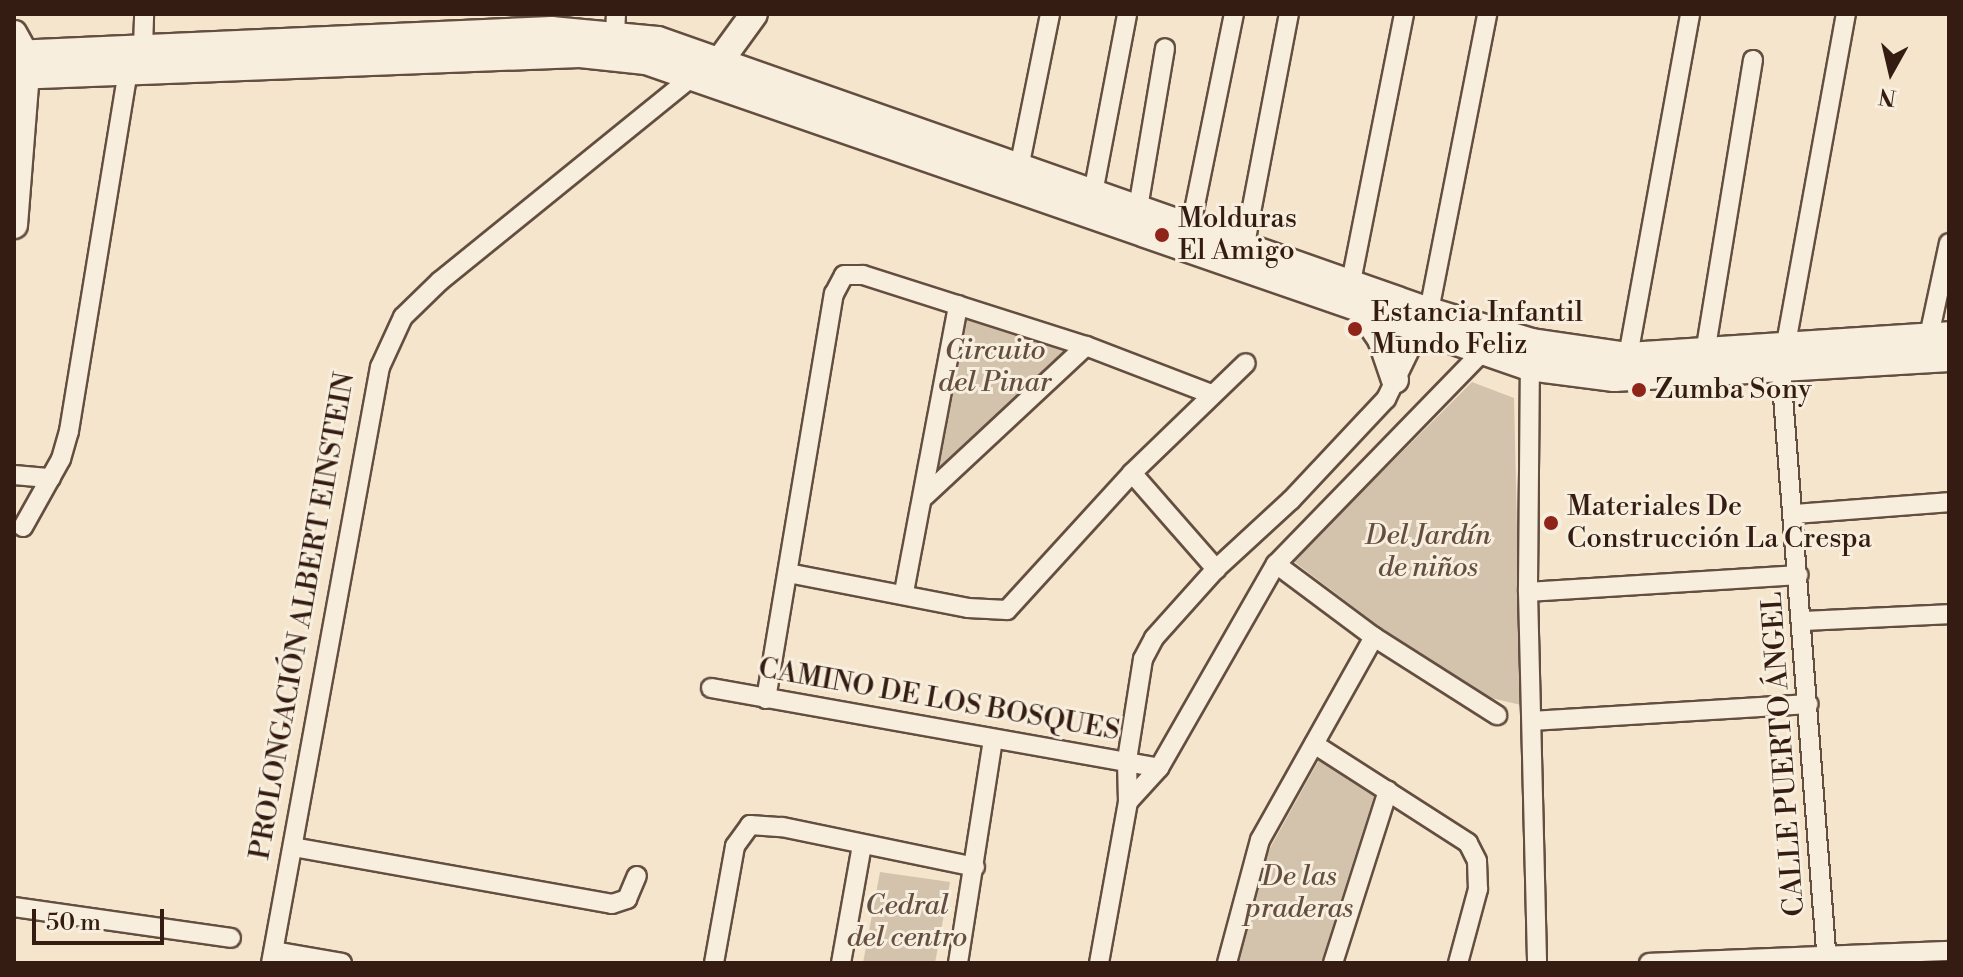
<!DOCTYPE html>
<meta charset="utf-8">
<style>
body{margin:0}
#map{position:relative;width:1963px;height:977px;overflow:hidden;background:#f4e5cc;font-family:"Libre Bodoni",serif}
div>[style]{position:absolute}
.green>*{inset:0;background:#d3c3ac}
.roads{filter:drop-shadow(2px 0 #644e40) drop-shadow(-2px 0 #644e40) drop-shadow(0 2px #644e40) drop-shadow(0 -2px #644e40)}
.minor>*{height:18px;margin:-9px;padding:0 9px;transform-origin:9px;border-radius:9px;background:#f8eede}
.tertiary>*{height:22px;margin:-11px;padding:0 11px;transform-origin:11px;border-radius:11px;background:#f8eede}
.secondary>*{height:26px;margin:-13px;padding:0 13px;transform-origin:13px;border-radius:13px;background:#f8eede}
.dots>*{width:22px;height:22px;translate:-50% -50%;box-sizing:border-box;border:4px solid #f8eede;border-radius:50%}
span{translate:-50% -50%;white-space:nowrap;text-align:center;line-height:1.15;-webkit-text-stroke:6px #f8eede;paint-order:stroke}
.poi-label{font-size:28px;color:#341c12}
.left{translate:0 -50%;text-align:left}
.park-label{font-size:28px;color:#644e40;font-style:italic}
.street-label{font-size:28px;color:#341c12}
.frame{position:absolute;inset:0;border:16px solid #341c12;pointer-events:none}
.north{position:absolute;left:1851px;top:32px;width:80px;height:80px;-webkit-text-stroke:6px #f8eede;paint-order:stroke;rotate:188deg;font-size:22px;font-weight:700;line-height:32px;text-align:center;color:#341c12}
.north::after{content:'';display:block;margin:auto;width:28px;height:36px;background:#341c12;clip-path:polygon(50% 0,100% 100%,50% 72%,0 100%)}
.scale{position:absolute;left:32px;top:909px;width:132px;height:36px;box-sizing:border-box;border:4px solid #341c12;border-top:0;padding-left:10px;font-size:24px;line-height:28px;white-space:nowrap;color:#341c12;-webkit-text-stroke:6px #f8eede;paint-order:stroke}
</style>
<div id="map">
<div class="green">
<div style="clip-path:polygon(963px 313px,1074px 350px,938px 473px)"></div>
<div style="clip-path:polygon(1472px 382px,1514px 398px,1521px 705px,1491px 698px,1387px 632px,1293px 561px)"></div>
<div style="clip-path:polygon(1319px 760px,1374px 796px,1321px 963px,1238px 963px,1265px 857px)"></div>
<div style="clip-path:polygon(880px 872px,950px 882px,935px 963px,863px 963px)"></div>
</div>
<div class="roads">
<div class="minor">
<div style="left:615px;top:33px;width:19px;rotate:-87deg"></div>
<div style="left:143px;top:47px;width:33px;rotate:-88deg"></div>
<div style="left:1019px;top:168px;width:157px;rotate:-78.6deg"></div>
<div style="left:1093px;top:193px;width:182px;rotate:-79.2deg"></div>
<div style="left:1138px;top:208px;width:162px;rotate:-80.4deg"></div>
<div style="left:1191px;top:225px;width:215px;rotate:-78.5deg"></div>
<div style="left:1245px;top:244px;width:234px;rotate:-79.2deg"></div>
<div style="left:1351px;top:282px;width:273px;rotate:-78.8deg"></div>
<div style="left:1929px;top:336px;width:95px;rotate:-77.9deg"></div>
<div style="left:1705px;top:353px;width:297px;rotate:-80.7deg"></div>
<div style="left:1628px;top:356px;width:348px;rotate:-79.7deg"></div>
<div style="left:1530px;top:357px;width:235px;rotate:90.5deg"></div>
<div style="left:1528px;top:592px;width:371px;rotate:88.6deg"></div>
<div style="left:1132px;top:473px;width:128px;rotate:48.8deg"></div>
<div style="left:14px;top:475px;width:37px;rotate:5deg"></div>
<div style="left:925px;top:496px;width:220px;rotate:-43deg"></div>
<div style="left:1794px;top:514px;width:155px;rotate:-4.4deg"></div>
<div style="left:23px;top:527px;width:78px;rotate:-60.8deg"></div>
<div style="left:61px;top:459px;width:29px;rotate:-74deg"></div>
<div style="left:69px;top:431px;width:365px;rotate:-80.7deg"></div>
<div style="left:1276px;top:564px;width:122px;rotate:36.7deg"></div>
<div style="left:1374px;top:637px;width:146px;rotate:32.4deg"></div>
<div style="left:788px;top:573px;width:183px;rotate:11deg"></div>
<div style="left:968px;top:608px;width:39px;rotate:3deg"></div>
<div style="left:1007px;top:610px;width:185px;rotate:-47.6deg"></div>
<div style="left:1132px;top:473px;width:158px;rotate:-44deg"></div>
<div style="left:904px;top:592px;width:292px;rotate:-79.3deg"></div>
<div style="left:1528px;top:592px;width:271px;rotate:-3.6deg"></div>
<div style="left:1802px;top:621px;width:147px;rotate:-2.7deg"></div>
<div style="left:711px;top:688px;width:455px;rotate:10.1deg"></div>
<div style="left:766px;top:699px;width:411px;rotate:-80.5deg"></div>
<div style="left:834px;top:294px;width:21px;rotate:-62deg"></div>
<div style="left:844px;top:275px;width:19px"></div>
<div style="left:863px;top:275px;width:234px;rotate:17.7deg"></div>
<div style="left:1086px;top:346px;width:134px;rotate:21deg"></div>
<div style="left:1532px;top:721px;width:277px;rotate:-3.5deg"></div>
<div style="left:1314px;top:744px;width:183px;rotate:32.7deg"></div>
<div style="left:1468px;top:843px;width:20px;rotate:63deg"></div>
<div style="left:1477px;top:861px;width:28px;rotate:88deg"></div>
<div style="left:1478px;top:889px;width:77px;rotate:105.1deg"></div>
<div style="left:1128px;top:802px;width:46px;rotate:-47.6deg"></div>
<div style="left:1159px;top:768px;width:235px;rotate:-60.2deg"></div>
<div style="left:1276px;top:564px;width:304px;rotate:-45.8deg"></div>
<div style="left:293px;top:847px;width:324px;rotate:10.1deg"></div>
<div style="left:612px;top:904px;width:16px;rotate:-18deg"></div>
<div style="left:627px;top:899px;width:25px;rotate:-67deg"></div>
<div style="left:14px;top:907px;width:219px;rotate:8.1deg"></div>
<div style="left:274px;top:951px;width:69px;rotate:10deg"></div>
<div style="left:271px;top:963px;width:606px;rotate:-79.64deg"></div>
<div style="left:380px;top:367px;width:55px;rotate:-65.3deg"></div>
<div style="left:403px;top:317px;width:52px;rotate:-44.2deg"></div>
<div style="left:440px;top:281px;width:327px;rotate:-39deg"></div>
<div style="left:714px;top:963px;width:119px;rotate:-79.8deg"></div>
<div style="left:735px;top:846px;width:26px;rotate:-54deg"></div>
<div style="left:750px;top:825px;width:32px;rotate:4deg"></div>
<div style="left:782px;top:827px;width:197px;rotate:11.7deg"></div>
<div style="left:841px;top:963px;width:120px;rotate:-79.9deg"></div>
<div style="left:958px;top:963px;width:227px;rotate:-81.1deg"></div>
<div style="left:1099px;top:963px;width:164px;rotate:-79.8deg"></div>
<div style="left:1128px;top:802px;width:42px;rotate:-91.4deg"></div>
<div style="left:1127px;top:760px;width:102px;rotate:-81deg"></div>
<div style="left:1143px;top:659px;width:24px;rotate:-62deg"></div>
<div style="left:1154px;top:638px;width:93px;rotate:-48.1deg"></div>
<div style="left:1216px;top:569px;width:102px;rotate:-42.6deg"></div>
<div style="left:1291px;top:500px;width:139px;rotate:-46.8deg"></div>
<div style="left:1386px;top:399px;width:98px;rotate:-64deg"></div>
<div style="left:1429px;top:311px;width:303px;rotate:-78.9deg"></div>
<div style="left:1227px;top:963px;width:127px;rotate:-75deg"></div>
<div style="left:1260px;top:840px;width:233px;rotate:-60.7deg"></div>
<div style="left:1333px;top:963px;width:181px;rotate:-72.3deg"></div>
<div style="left:1649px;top:963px;width:300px;rotate:-2.3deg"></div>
<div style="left:1827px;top:963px;width:594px;rotate:-94.44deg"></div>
<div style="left:1781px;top:371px;width:363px;rotate:-79.7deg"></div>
</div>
<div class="tertiary">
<div style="left:15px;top:32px;width:25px;rotate:61deg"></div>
</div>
<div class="secondary">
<div style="left:14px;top:54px;width:538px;rotate:-2.56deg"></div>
<div style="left:551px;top:30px;width:107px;rotate:5.3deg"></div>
<div style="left:658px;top:40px;width:817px;rotate:19.37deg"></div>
<div style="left:1429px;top:311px;width:108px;rotate:16.8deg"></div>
<div style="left:1532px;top:342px;width:97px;rotate:8.3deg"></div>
<div style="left:1628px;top:356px;width:322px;rotate:-3.7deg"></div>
<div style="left:707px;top:67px;width:17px;rotate:-31deg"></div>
<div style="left:722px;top:58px;width:54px;rotate:-54deg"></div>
<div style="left:14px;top:76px;width:566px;rotate:-2.23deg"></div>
<div style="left:580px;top:54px;width:66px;rotate:6.1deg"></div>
<div style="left:646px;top:61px;width:935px;rotate:19.11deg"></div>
<div style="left:1529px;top:367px;width:86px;rotate:7.4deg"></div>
<div style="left:1614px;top:378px;width:336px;rotate:-3.4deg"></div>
<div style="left:14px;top:225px;width:165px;rotate:-85.5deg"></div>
<div style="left:1358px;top:305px;width:41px;rotate:55.9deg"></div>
<div style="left:1381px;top:339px;width:43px;rotate:71.1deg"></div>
</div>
</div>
<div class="dots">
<div style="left:1162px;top:235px;background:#8f2418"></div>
<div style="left:1355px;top:329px;background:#8f2418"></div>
<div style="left:1639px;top:390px;background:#8f2418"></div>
<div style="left:1551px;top:523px;background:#8f2418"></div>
</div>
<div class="poi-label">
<span class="left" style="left:1178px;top:235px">Molduras<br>El Amigo</span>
<span class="left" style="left:1371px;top:329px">Estancia Infantil<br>Mundo Feliz</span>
<span class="left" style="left:1655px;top:390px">Zumba Sony</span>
<span class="left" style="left:1567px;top:523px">Materiales De<br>Construcción La Crespa</span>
</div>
<div class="park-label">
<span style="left:995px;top:367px">Circuito<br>del Pinar</span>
<span style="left:1428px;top:552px">Del Jardín<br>de niños</span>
<span style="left:1299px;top:893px">De las<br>praderas</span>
<span style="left:907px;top:922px">Cedral<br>del centro</span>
</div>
<div class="street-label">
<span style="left:303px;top:616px;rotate:-80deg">PROLONGACIÓN ALBERT EINSTEIN</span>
<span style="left:939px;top:700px;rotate:10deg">CAMINO DE LOS BOSQUES</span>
<span style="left:1784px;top:754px;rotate:-94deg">CALLE PUERTO ÁNGEL</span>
</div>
<div class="frame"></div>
<div class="north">N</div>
<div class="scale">50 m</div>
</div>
